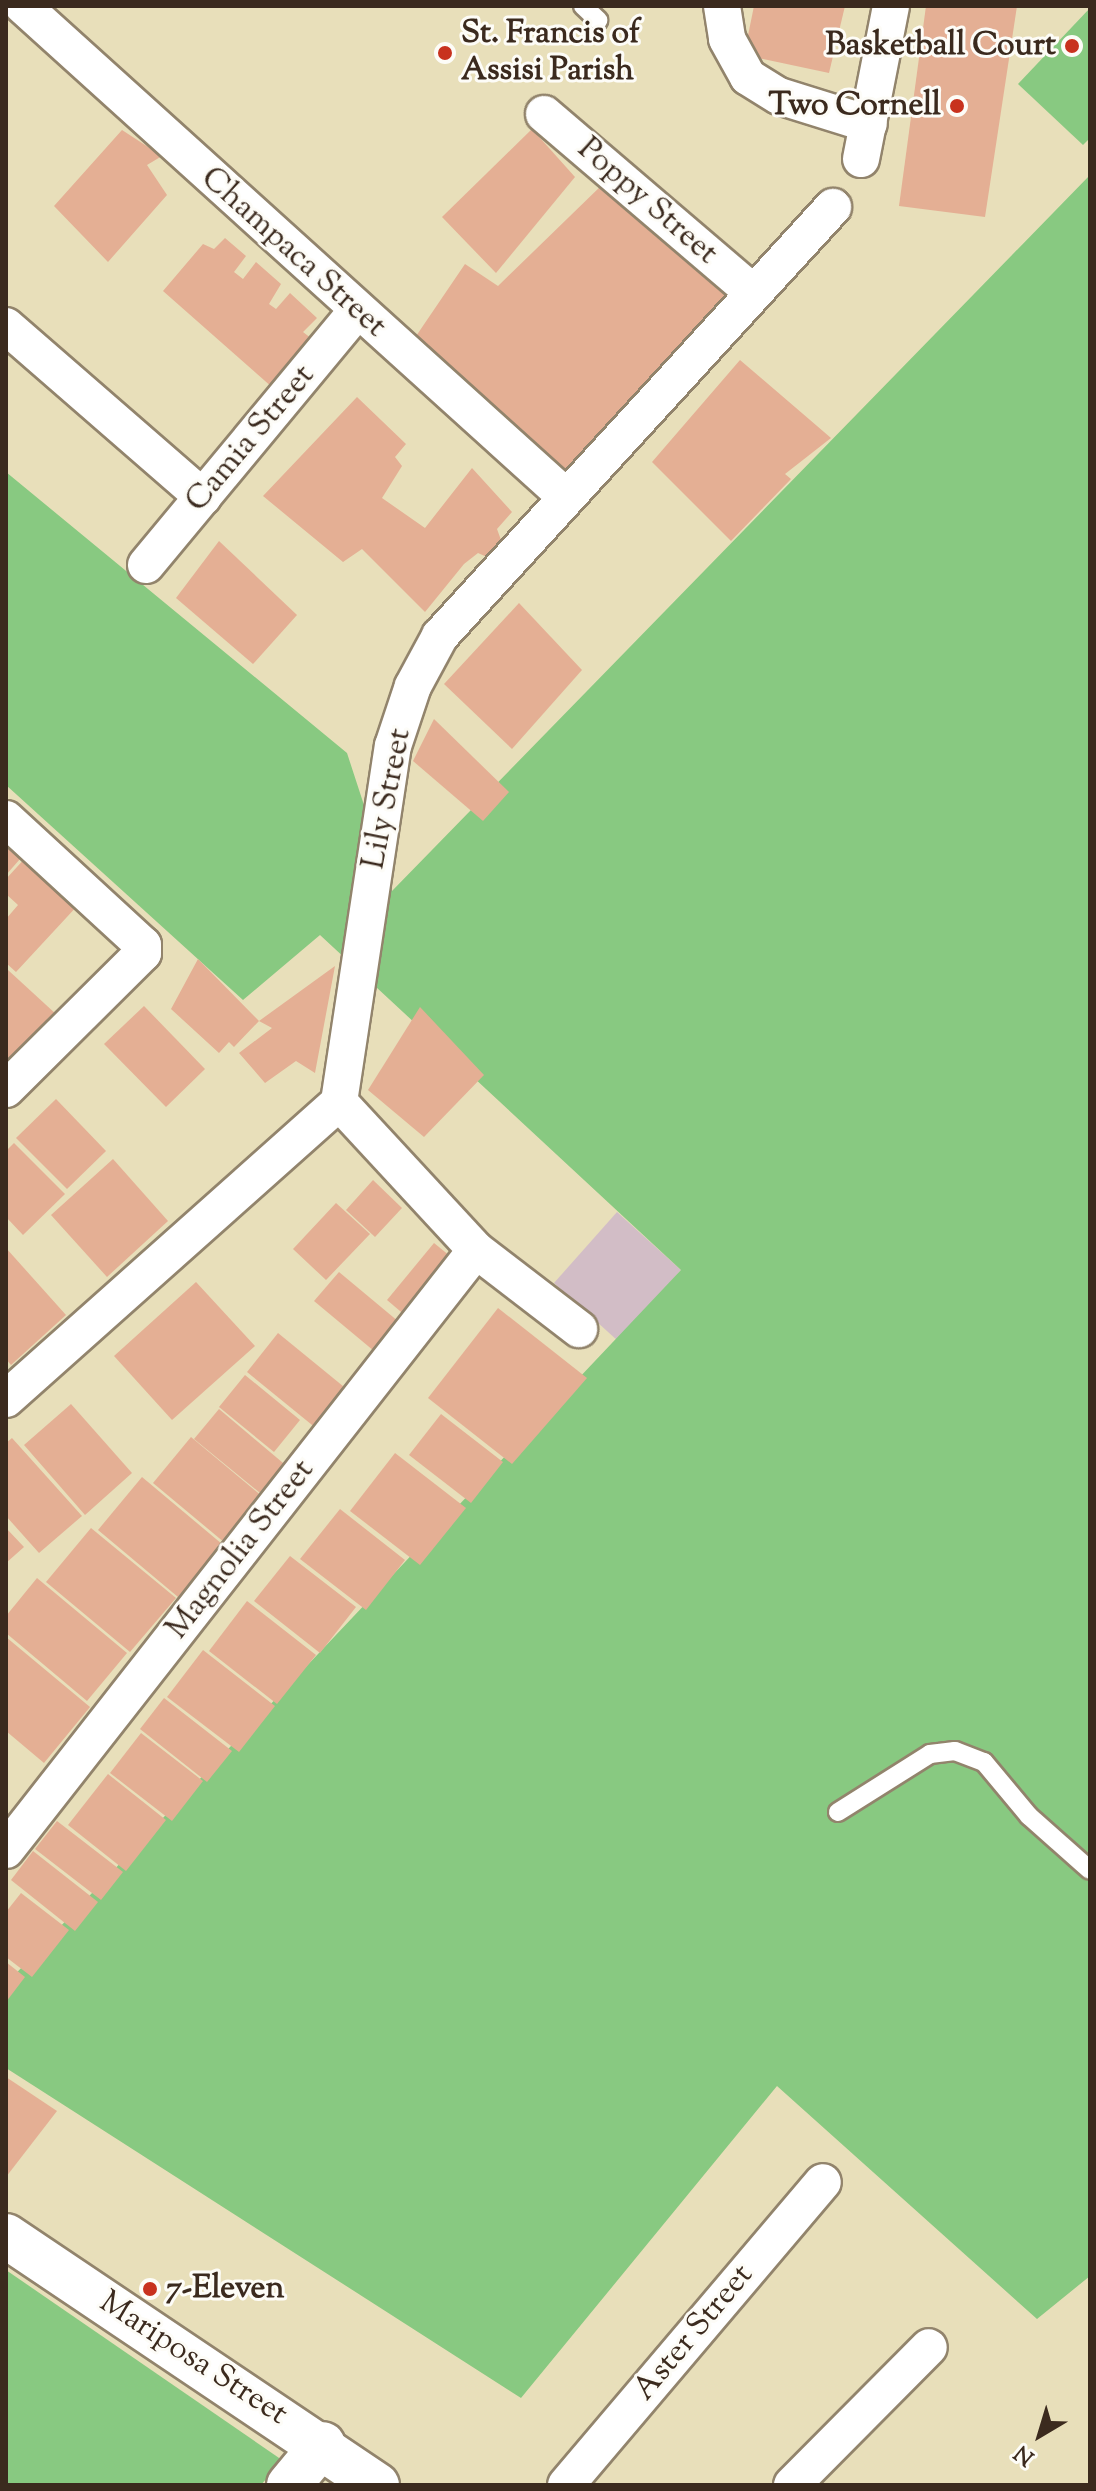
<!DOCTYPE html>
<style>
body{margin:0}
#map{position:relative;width:1096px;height:2491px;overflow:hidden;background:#e8dfba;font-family:"Sorts Mill Goudy",serif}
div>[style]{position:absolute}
.industrial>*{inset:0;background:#d2bdc6}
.green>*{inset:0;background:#88c981}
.building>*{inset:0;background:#e4af94}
.roads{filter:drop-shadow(2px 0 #92846c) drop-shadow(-2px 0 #92846c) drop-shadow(0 2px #92846c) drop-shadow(0 -2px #92846c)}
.service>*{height:18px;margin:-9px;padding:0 9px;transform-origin:9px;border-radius:9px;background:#fff}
.minor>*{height:36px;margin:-18px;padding:0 18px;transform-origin:18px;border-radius:18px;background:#fff}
.tertiary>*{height:44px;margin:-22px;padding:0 22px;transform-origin:22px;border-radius:22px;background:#fff}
.dots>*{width:22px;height:22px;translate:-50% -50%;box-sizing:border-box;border:4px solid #fdfcf7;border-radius:50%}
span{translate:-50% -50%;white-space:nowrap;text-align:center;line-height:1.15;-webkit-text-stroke:6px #fdfcf7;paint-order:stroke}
.poi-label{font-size:32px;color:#3b2a1e;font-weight:700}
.left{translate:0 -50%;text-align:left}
.right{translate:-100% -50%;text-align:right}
.street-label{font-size:32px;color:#3b2a1e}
.frame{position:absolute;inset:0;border:8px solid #3b2a1e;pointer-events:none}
.north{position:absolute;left:1000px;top:2395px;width:80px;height:80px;-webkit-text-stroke:6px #fdfcf7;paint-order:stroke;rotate:218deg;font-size:22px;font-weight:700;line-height:32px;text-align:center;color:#3b2a1e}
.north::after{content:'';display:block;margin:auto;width:28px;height:36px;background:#3b2a1e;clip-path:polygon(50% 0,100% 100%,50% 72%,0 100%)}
</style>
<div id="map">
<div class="industrial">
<div style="clip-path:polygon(617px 1212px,681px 1270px,618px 1341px,554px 1283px)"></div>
</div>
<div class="green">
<div style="clip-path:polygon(1090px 8px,1090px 138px,1083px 145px,1018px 84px)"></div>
<div style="clip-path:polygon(1090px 175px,1090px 2276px,1037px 2319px,777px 2086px,521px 2398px,6px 2068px,6px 1984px,681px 1270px,320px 935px,243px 1000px,6px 785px,6px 472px,347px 753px,392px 891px)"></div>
<div style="clip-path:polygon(6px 2270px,282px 2460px,261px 2485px,6px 2485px)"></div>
</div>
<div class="building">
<div style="clip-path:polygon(754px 6px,845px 6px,829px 73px,744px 55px)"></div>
<div style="clip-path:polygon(926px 6px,1017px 6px,985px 217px,899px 206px)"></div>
<div style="clip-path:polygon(532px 129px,575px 177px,496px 273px,442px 217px)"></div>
<div style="clip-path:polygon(122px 130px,162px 156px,147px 165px,167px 195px,108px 262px,54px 206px)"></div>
<div style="clip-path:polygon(604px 183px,736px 293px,577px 482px,410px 345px,465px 264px,498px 286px)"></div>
<div style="clip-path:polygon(225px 238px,246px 256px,234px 272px,243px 279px,256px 262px,281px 284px,269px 304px,276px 309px,290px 293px,317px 318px,303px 332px,316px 342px,273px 388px,163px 291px,203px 244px,214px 249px)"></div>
<div style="clip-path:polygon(740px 360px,831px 438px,785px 474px,791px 479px,731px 541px,652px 462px)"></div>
<div style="clip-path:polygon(357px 397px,406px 444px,395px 457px,402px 466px,382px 498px,425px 528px,472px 468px,512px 512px,497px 529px,501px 540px,487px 557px,478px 553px,464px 564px,425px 612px,362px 549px,343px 562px,263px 496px)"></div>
<div style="clip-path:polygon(219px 541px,297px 615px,253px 664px,176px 598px)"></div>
<div style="clip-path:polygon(519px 603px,582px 670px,512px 749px,444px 684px)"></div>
<div style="clip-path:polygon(434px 719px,509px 792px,483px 821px,413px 761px)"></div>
<div style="clip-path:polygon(6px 846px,20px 859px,6px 875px)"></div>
<div style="clip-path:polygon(27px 856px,79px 904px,16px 972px,6px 963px,6px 919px,18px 905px,6px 894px,6px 879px)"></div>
<div style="clip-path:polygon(198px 959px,259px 1021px,234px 1047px,229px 1042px,219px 1053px,171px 1009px)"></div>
<div style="clip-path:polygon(335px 966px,315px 1073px,296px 1061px,265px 1083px,239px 1053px,272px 1028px,259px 1021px)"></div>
<div style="clip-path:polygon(8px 970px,57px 1015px,6px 1065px,6px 972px)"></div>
<div style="clip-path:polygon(144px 1006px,205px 1069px,166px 1107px,104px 1044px)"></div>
<div style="clip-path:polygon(420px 1007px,484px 1075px,424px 1137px,368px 1090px)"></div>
<div style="clip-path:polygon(56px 1099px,106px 1151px,67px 1189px,16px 1138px)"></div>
<div style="clip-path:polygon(14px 1143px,65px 1194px,23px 1235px,6px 1217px,6px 1151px)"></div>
<div style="clip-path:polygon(113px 1159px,168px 1221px,107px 1277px,51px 1215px)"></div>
<div style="clip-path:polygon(373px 1180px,402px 1208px,375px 1237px,346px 1210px)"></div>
<div style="clip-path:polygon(336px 1203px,370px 1234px,326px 1280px,293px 1249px)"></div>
<div style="clip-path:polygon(434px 1243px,461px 1265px,413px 1322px,387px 1300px)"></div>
<div style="clip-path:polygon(6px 1248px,66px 1315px,11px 1365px,6px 1359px)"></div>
<div style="clip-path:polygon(339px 1272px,399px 1322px,374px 1351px,314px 1301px)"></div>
<div style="clip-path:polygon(196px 1282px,255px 1346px,172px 1420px,114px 1356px)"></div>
<div style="clip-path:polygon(498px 1308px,587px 1378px,512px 1464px,428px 1398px)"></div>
<div style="clip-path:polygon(278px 1333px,349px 1391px,317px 1429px,247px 1372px)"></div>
<div style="clip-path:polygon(245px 1375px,300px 1420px,274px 1452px,219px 1407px)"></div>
<div style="clip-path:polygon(71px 1404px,132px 1473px,85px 1515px,24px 1445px)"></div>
<div style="clip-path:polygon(219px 1409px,289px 1468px,265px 1497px,194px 1439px)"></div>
<div style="clip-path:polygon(441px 1414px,503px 1462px,471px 1503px,409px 1455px)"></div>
<div style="clip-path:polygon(191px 1437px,263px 1497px,225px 1543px,153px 1483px)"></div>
<div style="clip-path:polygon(12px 1438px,82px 1516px,39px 1553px,6px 1516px,6px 1443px)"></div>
<div style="clip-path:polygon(395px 1453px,466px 1508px,420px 1565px,350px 1511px)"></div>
<div style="clip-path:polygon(142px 1477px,222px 1544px,178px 1597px,98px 1530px)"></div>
<div style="clip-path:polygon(340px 1509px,405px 1560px,366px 1610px,300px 1559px)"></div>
<div style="clip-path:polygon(6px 1528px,24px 1547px,6px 1563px)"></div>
<div style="clip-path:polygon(91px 1528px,176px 1598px,130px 1652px,46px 1582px)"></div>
<div style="clip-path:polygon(290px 1556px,356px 1607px,320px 1653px,254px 1601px)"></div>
<div style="clip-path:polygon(37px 1578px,127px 1653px,87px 1701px,6px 1633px,6px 1616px)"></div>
<div style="clip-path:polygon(247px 1601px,316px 1655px,277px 1704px,209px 1651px)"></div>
<div style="clip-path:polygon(6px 1637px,90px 1707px,44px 1763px,6px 1731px)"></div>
<div style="clip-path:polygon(203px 1650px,275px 1706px,239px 1752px,167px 1697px)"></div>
<div style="clip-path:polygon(164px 1698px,232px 1751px,207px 1782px,140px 1729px)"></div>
<div style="clip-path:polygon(141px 1733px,203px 1781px,172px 1821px,110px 1773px)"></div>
<div style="clip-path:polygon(108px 1774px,166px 1820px,126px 1871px,68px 1825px)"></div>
<div style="clip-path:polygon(57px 1821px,123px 1872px,101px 1900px,35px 1849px)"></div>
<div style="clip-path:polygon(33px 1851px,98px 1902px,75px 1931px,11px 1880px)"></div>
<div style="clip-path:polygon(21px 1893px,69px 1930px,32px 1977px,6px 1957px,6px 1912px)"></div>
<div style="clip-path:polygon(6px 1962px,25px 1977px,6px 2002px)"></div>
<div style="clip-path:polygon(6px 2077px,57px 2111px,6px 2177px)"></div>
</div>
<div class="roads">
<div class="service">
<div style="left:583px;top:6px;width:21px;rotate:43deg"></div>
<div style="left:838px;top:1812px;width:109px;rotate:-32.2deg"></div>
<div style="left:930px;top:1754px;width:25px;rotate:-7deg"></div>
<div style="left:955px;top:1751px;width:31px;rotate:21deg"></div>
<div style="left:984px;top:1762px;width:70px;rotate:50.2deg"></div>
<div style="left:1029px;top:1816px;width:81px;rotate:41.5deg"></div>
</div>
<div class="minor">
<div style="left:23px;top:6px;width:732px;rotate:42.12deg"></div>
<div style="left:722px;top:6px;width:33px;rotate:81deg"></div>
<div style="left:727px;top:39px;width:43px;rotate:61.1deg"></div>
<div style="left:748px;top:77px;width:36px;rotate:32deg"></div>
<div style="left:779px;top:96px;width:94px;rotate:17.3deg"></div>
<div style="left:544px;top:114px;width:272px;rotate:40.5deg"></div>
<div style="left:861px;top:159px;width:156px;rotate:-78.9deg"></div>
<div style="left:6px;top:326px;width:261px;rotate:41deg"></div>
<div style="left:146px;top:565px;width:329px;rotate:-50.3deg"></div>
<div style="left:6px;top:819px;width:186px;rotate:42.6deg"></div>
<div style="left:143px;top:945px;width:8px;rotate:90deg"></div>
<div style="left:143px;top:953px;width:193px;rotate:135.2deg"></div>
<div style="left:339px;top:1102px;width:202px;rotate:47.2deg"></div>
<div style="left:476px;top:1250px;width:130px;rotate:37.5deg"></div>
<div style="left:6px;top:1399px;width:446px;rotate:-41.7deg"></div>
<div style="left:339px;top:1102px;width:360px;rotate:-81.4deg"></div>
<div style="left:393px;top:746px;width:63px;rotate:-71.6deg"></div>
<div style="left:413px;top:686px;width:57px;rotate:-61.6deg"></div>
<div style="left:440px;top:636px;width:582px;rotate:-47.51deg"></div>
<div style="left:6px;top:1850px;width:762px;rotate:-51.93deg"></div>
<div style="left:566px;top:2485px;width:397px;rotate:-49.7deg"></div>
<div style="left:792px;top:2485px;width:194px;rotate:-45.2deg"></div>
</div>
<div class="tertiary">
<div style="left:6px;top:2236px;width:447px;rotate:33.9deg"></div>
<div style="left:289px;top:2485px;width:53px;rotate:-50.3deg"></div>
</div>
</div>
<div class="dots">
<div style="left:1072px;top:46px;background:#c8321e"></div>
<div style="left:445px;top:53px;background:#c8321e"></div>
<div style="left:957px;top:106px;background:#c8321e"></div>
<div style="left:150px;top:2289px;background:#c8321e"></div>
</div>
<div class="poi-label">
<span class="left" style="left:461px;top:53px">St. Francis of<br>Assisi Parish</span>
<span class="right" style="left:1056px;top:46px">Basketball Court</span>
<span class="right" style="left:941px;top:106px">Two Cornell</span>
<span class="left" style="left:166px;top:2289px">7-Eleven</span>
</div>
<div class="street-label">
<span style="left:647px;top:202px;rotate:41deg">Poppy Street</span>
<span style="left:293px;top:253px;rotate:42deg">Champaca Street</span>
<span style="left:251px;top:439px;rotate:-50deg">Camia Street</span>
<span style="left:388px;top:799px;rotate:-79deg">Lily Street</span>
<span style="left:241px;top:1550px;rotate:-52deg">Magnolia Street</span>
<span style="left:694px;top:2333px;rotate:-50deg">Aster Street</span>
<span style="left:193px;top:2359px;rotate:33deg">Mariposa Street</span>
</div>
<div class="frame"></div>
<div class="north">N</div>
</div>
